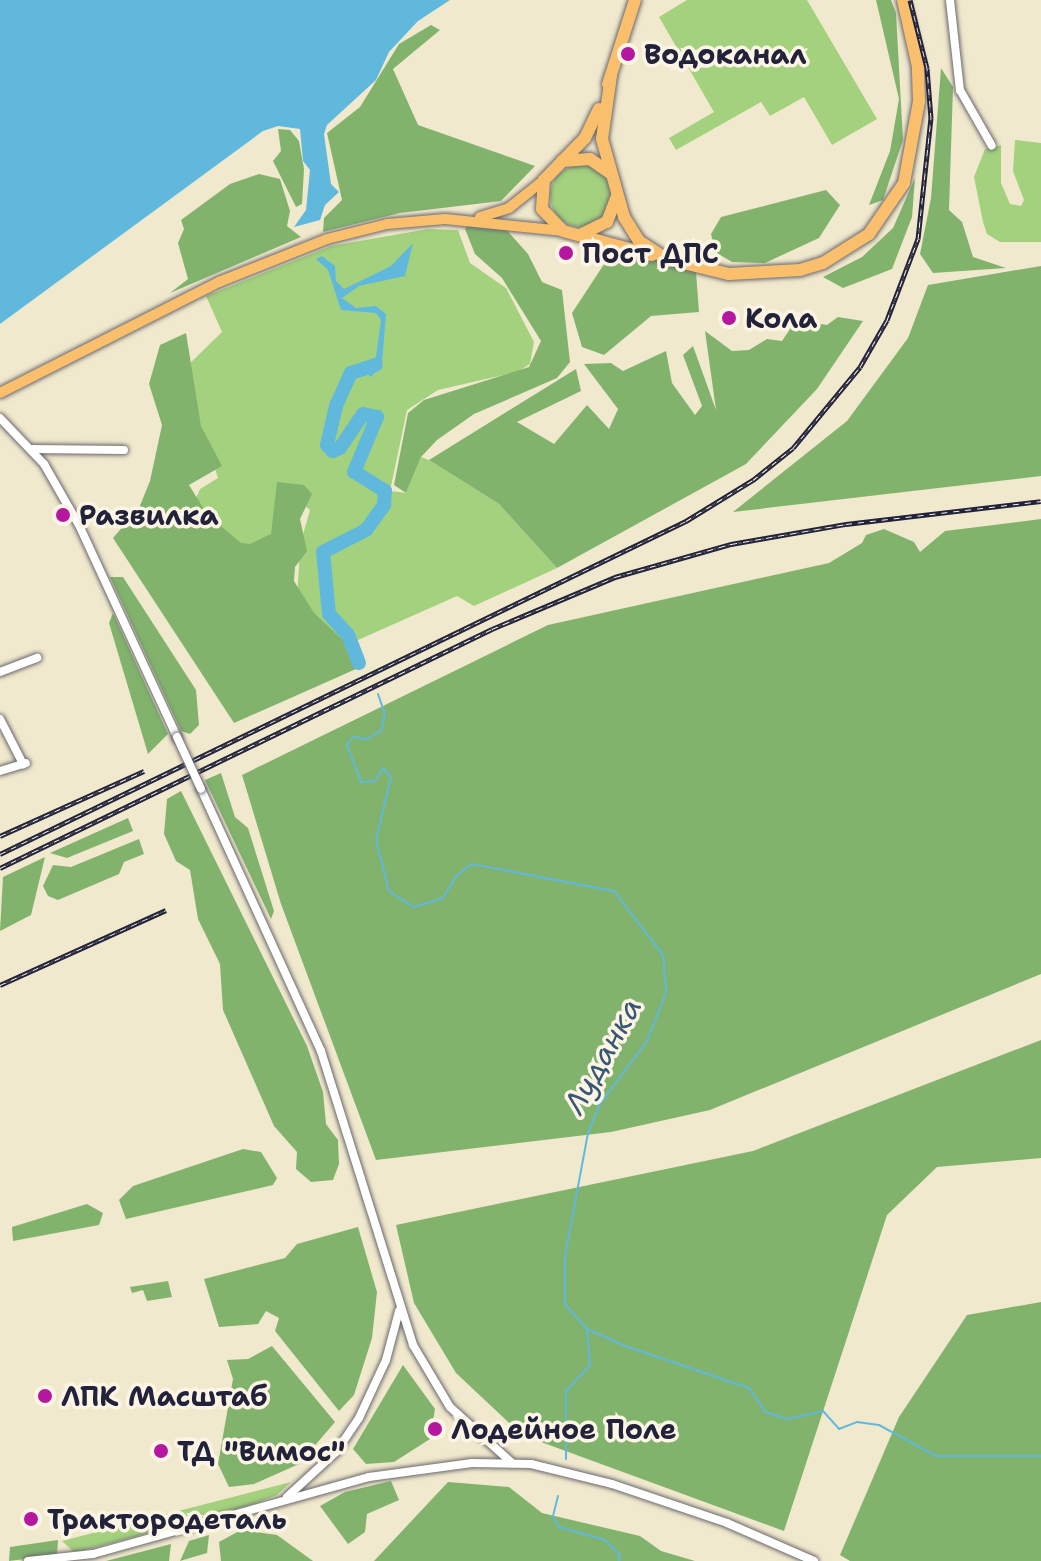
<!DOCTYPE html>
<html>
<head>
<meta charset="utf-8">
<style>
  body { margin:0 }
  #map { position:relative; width:1041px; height:1561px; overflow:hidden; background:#f1e9cd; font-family:"Shantell Sans",sans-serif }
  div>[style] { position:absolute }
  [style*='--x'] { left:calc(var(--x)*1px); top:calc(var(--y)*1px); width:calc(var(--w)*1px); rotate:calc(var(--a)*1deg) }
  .green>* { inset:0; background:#a3d17e }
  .round { border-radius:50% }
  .forest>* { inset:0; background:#82b36d }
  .water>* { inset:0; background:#60b9dd }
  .stream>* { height:2px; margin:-1px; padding:0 1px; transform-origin:1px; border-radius:1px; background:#60b9dd }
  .river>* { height:14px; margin:-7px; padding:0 7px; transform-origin:7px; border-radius:7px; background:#60b9dd }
  .roads { filter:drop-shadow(0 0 2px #6a686e) drop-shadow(0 0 2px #6a686e) }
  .minor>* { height:8px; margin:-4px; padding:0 4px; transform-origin:4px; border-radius:4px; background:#fff }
  .major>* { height:10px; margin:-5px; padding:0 5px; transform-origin:5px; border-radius:5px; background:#f9bf6d }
  .highway>* { height:12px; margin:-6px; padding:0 6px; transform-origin:6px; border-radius:6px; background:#f9bf6d }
  .rail>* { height:5px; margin-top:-2.5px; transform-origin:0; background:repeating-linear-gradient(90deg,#fcf5e5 0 6px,#22223b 0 12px); box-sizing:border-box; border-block:2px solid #22223b }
  .bridges { filter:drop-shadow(0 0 2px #6a686e) drop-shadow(0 0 2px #6a686e) }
  .minor-bridge>* { height:8px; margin:-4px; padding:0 4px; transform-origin:4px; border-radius:4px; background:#fff }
  .dots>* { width:22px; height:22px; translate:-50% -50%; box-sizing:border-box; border:4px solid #fcf5e5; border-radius:50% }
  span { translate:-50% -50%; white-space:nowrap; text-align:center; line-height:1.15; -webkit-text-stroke:7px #fcf5e5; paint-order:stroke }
  .poi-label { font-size:28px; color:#22223b; font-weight:700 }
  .left { translate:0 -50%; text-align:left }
  .water-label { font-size:30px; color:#385774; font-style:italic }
</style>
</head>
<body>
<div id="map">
  <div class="green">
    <i style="clip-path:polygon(687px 0,807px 0,877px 119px,832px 145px,804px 97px,770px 116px,761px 102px,676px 150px,669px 138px,714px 112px,659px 17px)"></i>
    <i style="clip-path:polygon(1015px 140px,1041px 143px,1041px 242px,1000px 242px,987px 234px,983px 222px,974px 177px,985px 149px,1001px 145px,1001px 183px,1010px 204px,1021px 206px,1024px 200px,1013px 171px)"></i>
    <i class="round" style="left:550px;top:165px;width:62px;height:62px"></i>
    <i style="clip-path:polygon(428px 229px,458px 230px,470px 263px,506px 288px,534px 342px,530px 364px,517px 372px,438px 390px,407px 410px,390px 491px,406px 493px,421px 457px,429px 460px,499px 504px,557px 568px,474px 606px,457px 596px,331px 652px,297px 602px,300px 545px,310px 510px,294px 497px,274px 546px,260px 562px,192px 507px,200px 489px,218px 478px,183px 370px,222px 332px,206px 296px,331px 246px)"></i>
    <i style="clip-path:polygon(291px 1482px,277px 1495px,251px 1505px,75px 1553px,62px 1541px)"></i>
  </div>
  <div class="forest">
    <i style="clip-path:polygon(876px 0,891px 0,896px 13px,903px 140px,883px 200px,869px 205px,890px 151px,899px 99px)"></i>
    <i style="clip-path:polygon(431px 25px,440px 30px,393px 69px,418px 125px,535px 166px,501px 201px,400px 213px,323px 232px,324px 218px,342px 200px,327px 133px,360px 107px,399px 44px)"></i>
    <i style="clip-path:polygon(941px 68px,953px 87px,949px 210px,962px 222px,973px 257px,1006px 268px,933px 273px,920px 254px,931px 198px)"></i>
    <i style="clip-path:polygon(278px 129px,290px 130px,299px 141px,304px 169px,302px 204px,296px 207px,273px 161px,281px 151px)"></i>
    <i style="clip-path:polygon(259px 174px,280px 179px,290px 211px,287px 226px,301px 237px,170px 293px,188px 279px,178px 243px,184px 229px,181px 220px,230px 184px)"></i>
    <i style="clip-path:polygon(915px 178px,912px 217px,892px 269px,843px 288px,823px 277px,862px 257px,893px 228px)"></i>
    <i style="clip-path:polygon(826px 190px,840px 205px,819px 238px,765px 263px,732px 262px,715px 252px,711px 234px,721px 217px)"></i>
    <i style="clip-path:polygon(468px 223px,503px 226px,528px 254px,542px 282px,562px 290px,570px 362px,557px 378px,474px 414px,437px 440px,421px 457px,406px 493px,394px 485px,408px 413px,424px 400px,529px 367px,541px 341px,502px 278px,475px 254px,465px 229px)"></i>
    <i style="clip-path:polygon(610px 255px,643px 256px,696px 272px,699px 312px,651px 316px,604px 355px,582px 347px,572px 313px)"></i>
    <i style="clip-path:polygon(1041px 266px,1041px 476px,733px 512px,847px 421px,908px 338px,928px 285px)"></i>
    <i style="clip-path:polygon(838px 317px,863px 321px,817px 389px,746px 464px,557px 568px,499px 504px,429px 460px,576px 369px,581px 391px,517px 422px,554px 444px,587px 405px,609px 429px,618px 409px,584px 364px,611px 363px,623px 371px,666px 351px,672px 383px,695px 415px,702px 406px,683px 355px,693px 346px,716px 410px,705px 331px,732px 351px,749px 350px,767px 339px,782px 341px,796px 320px,827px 325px)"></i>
    <i style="clip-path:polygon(186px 333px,201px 426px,222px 466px,189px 485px,207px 514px,241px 543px,250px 544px,271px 534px,277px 482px,304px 485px,312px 494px,300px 519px,307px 551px,295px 567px,294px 581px,314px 613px,343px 640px,356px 669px,234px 723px,113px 538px,139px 508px,150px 481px,162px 425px,149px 384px,160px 345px)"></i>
    <i style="clip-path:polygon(1041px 519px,1041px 974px,710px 1110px,611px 1132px,376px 1160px,281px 904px,242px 775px,548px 625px,829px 563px,862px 543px,866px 535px,884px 529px,914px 542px,920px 552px,945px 531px)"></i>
    <i style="clip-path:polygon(110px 577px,123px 577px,196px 690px,199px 725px,190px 734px,181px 731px)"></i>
    <i style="clip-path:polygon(113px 613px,168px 734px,148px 754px,109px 623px)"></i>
    <i style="clip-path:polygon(221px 773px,235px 817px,248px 828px,274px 911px,271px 919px,205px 780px)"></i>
    <i style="clip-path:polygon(181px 791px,307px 1046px,323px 1092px,326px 1124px,338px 1140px,339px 1164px,333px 1180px,311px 1182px,296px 1169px,297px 1152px,274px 1126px,223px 1010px,220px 964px,198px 919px,190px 870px,176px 861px,164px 834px,167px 799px)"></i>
    <i style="clip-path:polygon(128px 818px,133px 831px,67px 858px,50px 853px)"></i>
    <i style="clip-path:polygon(139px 839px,144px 854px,124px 862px,119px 874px,58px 900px,48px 896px,43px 886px,53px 865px,71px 867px)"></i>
    <i style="clip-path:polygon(45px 857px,31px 915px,0 931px,3px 877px)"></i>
    <i style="clip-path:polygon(1041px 1040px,1041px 1158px,937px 1167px,887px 1215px,784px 1531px,522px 1435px,456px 1373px,414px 1303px,396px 1225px,753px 1151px)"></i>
    <i style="clip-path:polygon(243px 1149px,261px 1152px,277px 1178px,273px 1185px,126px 1219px,119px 1200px,133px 1186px)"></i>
    <i style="clip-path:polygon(87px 1204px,103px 1213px,99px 1225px,13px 1241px,12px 1227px)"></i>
    <i style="clip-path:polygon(358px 1227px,377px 1292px,372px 1338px,354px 1395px,339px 1411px,275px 1331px,279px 1318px,266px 1311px,258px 1324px,219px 1327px,204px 1279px,285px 1258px,297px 1244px)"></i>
    <i style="clip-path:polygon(168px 1281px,172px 1297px,147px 1301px,143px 1290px,132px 1293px,130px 1287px)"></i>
    <i style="clip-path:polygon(1041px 1302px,1041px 1561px,850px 1561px,840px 1555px,899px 1417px,967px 1315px)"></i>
    <i style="clip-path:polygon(272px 1346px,335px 1422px,299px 1464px,254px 1484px,229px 1487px,218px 1464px,233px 1379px,227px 1360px,248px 1359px)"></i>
    <i style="clip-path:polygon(403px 1365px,435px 1409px,430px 1439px,394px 1462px,366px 1464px,353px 1449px)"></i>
    <i style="clip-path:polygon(391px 1481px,399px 1500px,367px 1514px,365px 1532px,348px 1544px,320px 1506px,345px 1492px)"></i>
    <i style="clip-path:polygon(448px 1482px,509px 1487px,542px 1513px,640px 1536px,661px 1551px,695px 1561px,374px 1561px)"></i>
    <i style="clip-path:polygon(241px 1530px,277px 1535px,313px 1561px,221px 1561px,219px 1542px)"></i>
    <i style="clip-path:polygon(209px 1535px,207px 1553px,180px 1561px,189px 1541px)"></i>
    <i style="clip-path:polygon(58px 1540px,57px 1555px,9px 1561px,10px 1547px)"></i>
    <i style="clip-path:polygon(171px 1544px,169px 1561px,106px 1561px)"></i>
  </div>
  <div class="water">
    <i style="clip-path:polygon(0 0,450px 0,418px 21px,389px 52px,376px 80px,327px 125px,324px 134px,331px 184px,339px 192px,325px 205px,320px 220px,294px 227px,306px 210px,310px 170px,303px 161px,300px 129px,278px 126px,263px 131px,0 324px)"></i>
    <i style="clip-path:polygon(413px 243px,405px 276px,359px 286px,342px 298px,356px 308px,376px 306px,386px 314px,382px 364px,371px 377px,365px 372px,370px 368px,361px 366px,376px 357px,381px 320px,376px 313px,341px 310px,328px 270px,316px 259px,322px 256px,335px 266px,336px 281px,344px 289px,391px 266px)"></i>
  </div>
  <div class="stream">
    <i style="--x:378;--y:694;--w:21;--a:71"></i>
    <i style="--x:385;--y:714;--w:17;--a:103"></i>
    <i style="--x:381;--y:731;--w:16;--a:150"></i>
    <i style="--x:367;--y:739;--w:14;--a:-172"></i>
    <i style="--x:353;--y:737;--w:10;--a:127"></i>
    <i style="--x:347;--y:745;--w:40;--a:69"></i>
    <i style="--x:361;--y:782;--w:14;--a:-4"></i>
    <i style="--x:375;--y:781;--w:15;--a:-58"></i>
    <i style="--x:383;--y:768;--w:12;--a:48"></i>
    <i style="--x:391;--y:777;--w:65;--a:103.4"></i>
    <i style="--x:376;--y:840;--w:53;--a:75.7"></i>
    <i style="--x:389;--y:891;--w:30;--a:33"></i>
    <i style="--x:414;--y:907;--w:30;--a:-17"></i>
    <i style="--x:443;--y:898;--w:26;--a:-59"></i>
    <i style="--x:456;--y:876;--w:20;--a:-37"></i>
    <i style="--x:472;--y:864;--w:145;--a:10.8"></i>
    <i style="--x:614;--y:891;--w:81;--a:52.6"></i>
    <i style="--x:663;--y:955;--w:38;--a:85"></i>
    <i style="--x:666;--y:993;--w:52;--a:111.6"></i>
    <i style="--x:647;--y:1041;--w:79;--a:126.7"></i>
    <i style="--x:600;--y:1104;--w:31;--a:112"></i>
    <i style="--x:588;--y:1133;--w:125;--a:100.6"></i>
    <i style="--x:565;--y:1256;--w:48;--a:90"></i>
    <i style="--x:565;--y:1304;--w:33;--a:49"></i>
    <i style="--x:587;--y:1329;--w:42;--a:24.1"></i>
    <i style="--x:625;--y:1346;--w:131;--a:18.7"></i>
    <i style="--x:749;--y:1388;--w:29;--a:56"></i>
    <i style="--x:765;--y:1412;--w:24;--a:17"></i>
    <i style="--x:788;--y:1419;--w:36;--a:-13"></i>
    <i style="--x:823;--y:1411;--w:24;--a:48"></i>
    <i style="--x:839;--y:1429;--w:19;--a:-21"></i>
    <i style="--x:857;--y:1422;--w:22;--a:8"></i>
    <i style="--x:879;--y:1425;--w:65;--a:28.5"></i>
    <i style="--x:936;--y:1456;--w:105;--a:0"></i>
    <i style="--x:566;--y:1459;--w:68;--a:-90"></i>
    <i style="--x:566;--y:1391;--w:35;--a:-47"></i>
    <i style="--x:590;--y:1365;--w:36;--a:-95"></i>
    <i style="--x:558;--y:1496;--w:21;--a:104"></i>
    <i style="--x:553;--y:1516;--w:13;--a:61"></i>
    <i style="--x:559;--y:1527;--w:48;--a:15.8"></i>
    <i style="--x:605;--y:1540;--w:21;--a:45"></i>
    <i style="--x:620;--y:1555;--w:6;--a:99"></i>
  </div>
  <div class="river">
    <i style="--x:359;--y:663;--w:30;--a:-111"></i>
    <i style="--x:348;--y:635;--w:28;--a:-132"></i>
    <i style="--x:329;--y:614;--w:62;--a:-95.5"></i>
    <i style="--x:323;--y:552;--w:48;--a:-27.1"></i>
    <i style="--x:366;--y:530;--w:31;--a:-54"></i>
    <i style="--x:384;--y:505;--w:14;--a:-86"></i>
    <i style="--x:385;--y:491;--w:36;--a:-148"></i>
    <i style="--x:354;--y:472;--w:60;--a:-67.3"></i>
    <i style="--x:377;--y:417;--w:14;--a:-168"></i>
    <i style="--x:363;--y:414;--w:41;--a:124.1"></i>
    <i style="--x:340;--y:448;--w:8;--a:157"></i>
    <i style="--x:333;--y:451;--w:8;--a:-135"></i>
    <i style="--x:327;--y:445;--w:40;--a:-77"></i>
    <i style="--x:336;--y:406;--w:36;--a:-66"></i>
    <i style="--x:351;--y:373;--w:26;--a:-18"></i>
  </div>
  <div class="roads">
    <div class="minor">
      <i style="--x:950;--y:0;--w:91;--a:83.7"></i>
      <i style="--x:960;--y:90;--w:64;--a:60.3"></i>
      <i style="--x:0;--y:418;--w:64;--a:46.3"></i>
      <i style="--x:44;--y:464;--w:70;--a:60.2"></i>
      <i style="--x:79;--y:525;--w:234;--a:65.2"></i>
      <i style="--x:32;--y:449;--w:92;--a:0.6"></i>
      <i style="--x:0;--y:672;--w:40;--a:-21"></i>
      <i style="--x:0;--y:719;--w:51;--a:62.9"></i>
      <i style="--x:0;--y:771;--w:27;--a:-17"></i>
      <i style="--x:201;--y:789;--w:288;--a:65.4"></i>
      <i style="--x:321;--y:1051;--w:308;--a:72.6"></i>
      <i style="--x:413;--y:1345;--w:72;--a:59.2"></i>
      <i style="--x:450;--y:1407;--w:84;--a:42.1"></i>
      <i style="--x:287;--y:1497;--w:67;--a:-42.6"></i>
      <i style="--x:336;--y:1452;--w:41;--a:-55.9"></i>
      <i style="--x:359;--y:1418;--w:64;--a:-65"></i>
      <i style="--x:386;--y:1360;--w:51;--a:-75.1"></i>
      <i style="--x:28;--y:1561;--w:65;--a:-6.1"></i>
      <i style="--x:93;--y:1554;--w:287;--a:-15.6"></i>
      <i style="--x:369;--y:1477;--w:104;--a:-7.7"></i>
      <i style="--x:472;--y:1463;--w:59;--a:1"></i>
      <i style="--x:531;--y:1464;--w:83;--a:13.9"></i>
      <i style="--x:612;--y:1484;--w:121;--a:18.7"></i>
      <i style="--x:727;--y:1523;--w:95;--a:23.6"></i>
    </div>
    <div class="major">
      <i style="--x:480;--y:217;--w:30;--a:-17"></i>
      <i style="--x:509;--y:208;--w:45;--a:-38.7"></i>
      <i style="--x:0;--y:393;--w:246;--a:-26.9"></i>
      <i style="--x:219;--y:282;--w:116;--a:-21.7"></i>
      <i style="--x:327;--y:239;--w:62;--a:-14"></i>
      <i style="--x:387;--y:224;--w:58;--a:-4.9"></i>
      <i style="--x:445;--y:219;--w:119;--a:5.8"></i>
    </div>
    <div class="highway">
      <i style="--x:611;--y:76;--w:64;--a:98.1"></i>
      <i style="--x:602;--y:139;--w:81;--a:74.2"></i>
      <i style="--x:624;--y:217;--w:28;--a:58"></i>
      <i style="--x:639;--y:241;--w:33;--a:33"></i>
      <i style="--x:667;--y:259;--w:64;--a:13.6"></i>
      <i style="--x:729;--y:274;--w:71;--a:-3.2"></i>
      <i style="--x:800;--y:270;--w:24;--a:-17"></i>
      <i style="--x:823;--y:263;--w:54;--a:-32.2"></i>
      <i style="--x:869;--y:234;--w:62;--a:-55.5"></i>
      <i style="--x:904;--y:183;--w:83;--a:-79.6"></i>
      <i style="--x:919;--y:101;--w:34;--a:-92"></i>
      <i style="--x:918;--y:67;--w:69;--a:-102.6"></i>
      <i style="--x:608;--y:84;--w:88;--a:-72.2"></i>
      <i style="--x:599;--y:109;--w:32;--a:116"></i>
      <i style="--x:585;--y:138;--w:59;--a:134.3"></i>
      <i style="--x:544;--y:180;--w:29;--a:94"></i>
      <i style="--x:542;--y:209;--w:30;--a:46"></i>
      <i style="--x:563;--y:231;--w:92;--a:15.1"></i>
      <i style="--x:562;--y:161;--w:28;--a:-4"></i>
      <i style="--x:590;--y:159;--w:24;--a:35"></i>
      <i style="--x:582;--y:234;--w:28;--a:-26"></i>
      <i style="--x:607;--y:222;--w:28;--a:-69"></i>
    </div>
  </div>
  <div class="rail">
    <i style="--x:0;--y:836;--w:158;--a:-24.3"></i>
    <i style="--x:0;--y:854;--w:763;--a:-25.89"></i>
    <i style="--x:686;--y:521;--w:79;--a:-31.5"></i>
    <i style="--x:753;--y:480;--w:51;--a:-38.7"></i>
    <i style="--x:793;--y:448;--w:105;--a:-50.4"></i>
    <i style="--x:860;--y:367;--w:54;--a:-60.1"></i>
    <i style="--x:887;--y:320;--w:87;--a:-69.1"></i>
    <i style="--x:918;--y:239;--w:122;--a:-83.9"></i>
    <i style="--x:931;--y:118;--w:50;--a:-94.6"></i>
    <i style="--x:927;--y:68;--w:70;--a:-104"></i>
    <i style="--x:0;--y:868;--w:547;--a:-25.91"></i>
    <i style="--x:492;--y:629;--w:134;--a:-22.9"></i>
    <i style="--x:615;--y:577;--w:121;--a:-15.9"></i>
    <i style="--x:731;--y:544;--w:117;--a:-9.9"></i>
    <i style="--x:846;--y:524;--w:196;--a:-6.7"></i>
    <i style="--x:0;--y:985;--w:182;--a:-24.3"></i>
  </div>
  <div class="bridges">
    <div class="minor-bridge">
      <i style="--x:177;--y:737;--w:57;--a:65.2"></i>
    </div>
  </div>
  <div class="dots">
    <i style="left:628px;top:54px;background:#b5179e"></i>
    <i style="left:566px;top:253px;background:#b5179e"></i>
    <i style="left:729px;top:318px;background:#b5179e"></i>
    <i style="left:63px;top:515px;background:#b5179e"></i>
    <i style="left:45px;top:1396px;background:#b5179e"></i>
    <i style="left:435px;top:1429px;background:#b5179e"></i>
    <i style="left:161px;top:1451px;background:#b5179e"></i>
    <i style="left:31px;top:1519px;background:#b5179e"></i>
  </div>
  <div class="poi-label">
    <span class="left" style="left:644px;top:54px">Водоканал</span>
    <span class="left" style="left:582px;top:253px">Пост ДПС</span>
    <span class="left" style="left:745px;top:318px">Кола</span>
    <span class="left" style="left:79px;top:515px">Развилка</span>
    <span class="left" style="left:61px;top:1396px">ЛПК Масштаб</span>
    <span class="left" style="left:451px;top:1429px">Лодейное Поле</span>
    <span class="left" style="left:177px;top:1451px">ТД "Вимос"</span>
    <span class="left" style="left:47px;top:1519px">Трактородеталь</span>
  </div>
  <div class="water-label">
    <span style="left:603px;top:1056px;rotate:-61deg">Луданка</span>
  </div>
</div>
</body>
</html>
